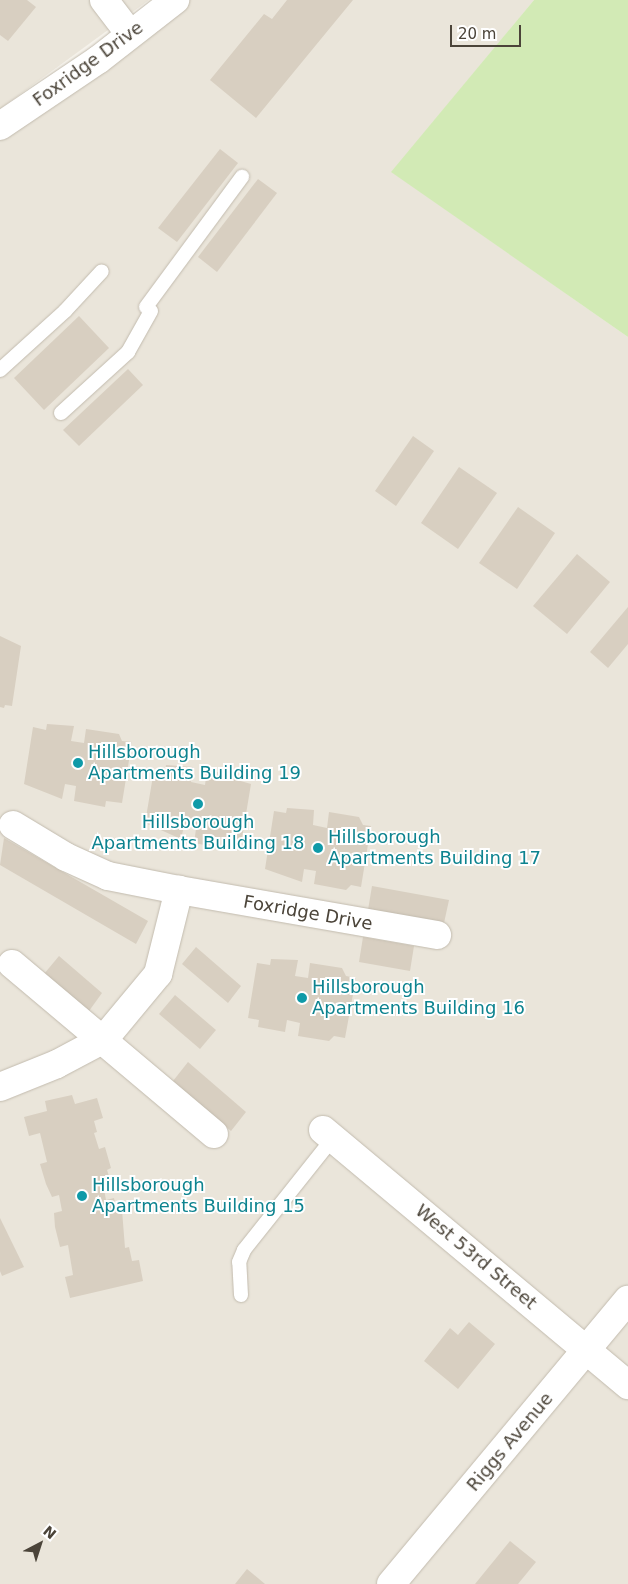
<!DOCTYPE html>
<html>
<head>
<meta charset="utf-8">
<style>
  body { margin:0 }
  #map { position:relative; width:628px; height:1584px; overflow:hidden; background:#f6f3ec; font-family:"DejaVu Sans",sans-serif }
  div>[style] { position:absolute }
  [style*='--x'] { left:calc(var(--x)*1px); top:calc(var(--y)*1px); width:calc(var(--w)*1px); rotate:calc(var(--a)*1deg) }
  .residential>* { inset:0; background:#eae5da }
  .green>* { inset:0; background:#d2eab5 }
  .building>* { inset:0; background:#d8cfc1 }
  .roads { filter:drop-shadow(0 0 1px #c2bbae) drop-shadow(0 0 1px #c2bbae) }
  .lane>* { height:14px; margin:-7px; padding:0 7px; transform-origin:7px; border-radius:7px; background:#fff }
  .street>* { height:28px; margin:-14px; padding:0 14px; transform-origin:14px; border-radius:14px; background:#fff }
  .dots>* { width:14px; height:14px; translate:-50% -50%; box-sizing:border-box; border:2px solid #fff; border-radius:50% }
  span { translate:-50% -50%; white-space:nowrap; text-align:center; line-height:1.15; -webkit-text-stroke:4px #fff; paint-order:stroke }
  .street-label { font-size:18px; color:#4b4439 }
  .culture-label { font-size:18px; color:#0d838f }
  .left { translate:0 -50%; text-align:left }
  .north { position:absolute; left:15px; top:1519px; width:50px; height:50px; -webkit-text-stroke:4px #fff; paint-order:stroke; rotate:40deg; font-size:14px; font-weight:700; line-height:20px; text-align:center; color:#4b4439 }
  .north::after { content:''; display:block; margin:auto; width:18px; height:22px; background:#4b4439; clip-path:polygon(50% 0,100% 100%,50% 72%,0 100%) }
  .scale { position:absolute; left:450px; top:25px; width:71px; height:22px; box-sizing:border-box; border:2px solid #4b4439; border-top:0; padding-left:6px; font-size:15px; line-height:18px; white-space:nowrap; color:#4b4439; -webkit-text-stroke:4px #fff; paint-order:stroke }
</style>
</head>
<body>
<div id="map">
  <div class="residential">
    <i style="clip-path:polygon(0 0,149px 0,0 109px)"></i>
    <i style="clip-path:polygon(184px 0,534px 0,392px 172px,628px 337px,628px 1584px,0 1584px,0 136px)"></i>
  </div>
  <div class="green">
    <i style="clip-path:polygon(534px 0,628px 0,628px 337px,391px 172px)"></i>
  </div>
  <div class="building">
    <i style="clip-path:polygon(0 0,27px 0,36px 7px,8px 41px,0 35px)"></i>
    <i style="clip-path:polygon(287px 0,353px 0,256px 118px,210px 80px,264px 14px,272px 19px)"></i>
    <i style="clip-path:polygon(220px 149px,238px 163px,177px 242px,158px 228px)"></i>
    <i style="clip-path:polygon(258px 179px,277px 193px,217px 272px,198px 257px)"></i>
    <i style="clip-path:polygon(79px 316px,109px 348px,44px 410px,14px 378px)"></i>
    <i style="clip-path:polygon(128px 369px,143px 385px,79px 446px,63px 430px)"></i>
    <i style="clip-path:polygon(413px 436px,434px 451px,396px 506px,375px 491px)"></i>
    <i style="clip-path:polygon(459px 467px,497px 493px,458px 549px,421px 523px)"></i>
    <i style="clip-path:polygon(518px 507px,555px 533px,517px 589px,479px 563px)"></i>
    <i style="clip-path:polygon(577px 554px,610px 582px,567px 634px,533px 606px)"></i>
    <i style="clip-path:polygon(628px 607px,628px 644px,608px 668px,590px 652px)"></i>
    <i style="clip-path:polygon(0 636px,21px 646px,12px 706px,5px 705px,4px 708px,0 707px)"></i>
    <i style="clip-path:polygon(47px 724px,74px 726px,71px 741px,84px 743px,86px 729px,119px 734px,122px 741px,132px 742px,122px 803px,106px 801px,105px 807px,74px 801px,76px 786px,65px 784px,62px 799px,24px 784px,33px 727px,46px 730px)"></i>
    <i style="clip-path:polygon(166px 765px,193px 767px,191px 782px,205px 785px,207px 770px,238px 776px,237px 780px,251px 784px,241px 844px,227px 843px,226px 849px,194px 843px,196px 829px,184px 826px,181px 839px,145px 823px,154px 770px,165px 772px)"></i>
    <i style="clip-path:polygon(287px 808px,314px 810px,313px 825px,327px 828px,329px 812px,359px 817px,363px 825px,371px 826px,361px 887px,351px 885px,346px 890px,314px 884px,316px 871px,304px 869px,302px 882px,265px 869px,274px 811px,286px 813px)"></i>
    <i style="clip-path:polygon(4px 838px,148px 921px,136px 944px,0 865px)"></i>
    <i style="clip-path:polygon(372px 886px,449px 900px,444px 923px,368px 910px)"></i>
    <i style="clip-path:polygon(363px 937px,414px 946px,410px 971px,359px 962px)"></i>
    <i style="clip-path:polygon(196px 947px,241px 986px,228px 1003px,182px 964px)"></i>
    <i style="clip-path:polygon(59px 956px,102px 993px,89px 1011px,44px 974px)"></i>
    <i style="clip-path:polygon(271px 959px,298px 960px,295px 976px,308px 978px,310px 963px,342px 968px,346px 976px,356px 978px,345px 1038px,334px 1036px,329px 1041px,298px 1036px,300px 1023px,287px 1020px,285px 1032px,258px 1027px,259px 1020px,248px 1018px,257px 963px,270px 965px)"></i>
    <i style="clip-path:polygon(175px 995px,216px 1030px,200px 1049px,159px 1014px)"></i>
    <i style="clip-path:polygon(188px 1062px,246px 1112px,231px 1131px,173px 1081px)"></i>
    <i style="clip-path:polygon(72px 1095px,75px 1104px,97px 1098px,103px 1118px,94px 1121px,97px 1132px,94px 1133px,99px 1149px,105px 1147px,111px 1168px,107px 1170px,111px 1182px,103px 1184px,106px 1200px,114px 1198px,117px 1211px,122px 1210px,125px 1248px,129px 1247px,132px 1261px,139px 1260px,143px 1281px,70px 1298px,65px 1277px,73px 1275px,68px 1245px,60px 1247px,55px 1227px,54px 1213px,62px 1211px,59px 1195px,52px 1197px,46px 1184px,40px 1164px,47px 1162px,40px 1133px,29px 1136px,24px 1117px,47px 1111px,45px 1101px)"></i>
    <i style="clip-path:polygon(0 1218px,24px 1267px,2px 1276px,0 1271px)"></i>
    <i style="clip-path:polygon(469px 1322px,495px 1344px,458px 1389px,424px 1361px,450px 1328px,458px 1335px)"></i>
    <i style="clip-path:polygon(510px 1541px,536px 1562px,518px 1584px,475px 1584px)"></i>
    <i style="clip-path:polygon(247px 1569px,265px 1584px,235px 1584px)"></i>
  </div>
  <div class="roads">
    <div class="lane">
      <i style="--x:146;--y:307;--w:162;--a:-53.6"></i>
      <i style="--x:0;--y:370;--w:88;--a:-42.2"></i>
      <i style="--x:65;--y:311;--w:54;--a:-47.2"></i>
      <i style="--x:61;--y:413;--w:91;--a:-42.3"></i>
      <i style="--x:128;--y:352;--w:47;--a:-60.7"></i>
      <i style="--x:241;--y:1295;--w:33;--a:-93"></i>
      <i style="--x:239;--y:1262;--w:13;--a:-67"></i>
      <i style="--x:244;--y:1250;--w:143;--a:-51.5"></i>
    </div>
    <div class="street">
      <i style="--x:104;--y:0;--w:43;--a:52.6"></i>
      <i style="--x:0;--y:126;--w:118;--a:-34"></i>
      <i style="--x:98;--y:60;--w:98;--a:-37.9"></i>
      <i style="--x:13;--y:825;--w:62;--a:31.1"></i>
      <i style="--x:66;--y:857;--w:46;--a:24.3"></i>
      <i style="--x:108;--y:876;--w:72;--a:11.2"></i>
      <i style="--x:12;--y:964;--w:264;--a:40.1"></i>
      <i style="--x:0;--y:1087;--w:61;--a:-22"></i>
      <i style="--x:57;--y:1064;--w:53;--a:-28"></i>
      <i style="--x:104;--y:1039;--w:85;--a:-50.3"></i>
      <i style="--x:158;--y:974;--w:87;--a:-76"></i>
      <i style="--x:179;--y:890;--w:262;--a:9.9"></i>
      <i style="--x:323;--y:1130;--w:398;--a:39.9"></i>
      <i style="--x:391;--y:1584;--w:370;--a:-50.2"></i>
    </div>
  </div>
  <div class="dots">
    <i style="left:78px;top:763px;background:#0f9aa8"></i>
    <i style="left:198px;top:804px;background:#0f9aa8"></i>
    <i style="left:318px;top:848px;background:#0f9aa8"></i>
    <i style="left:302px;top:998px;background:#0f9aa8"></i>
    <i style="left:82px;top:1196px;background:#0f9aa8"></i>
  </div>
  <div class="street-label">
    <span style="left:88px;top:64px;rotate:-36deg">Foxridge Drive</span>
    <span style="left:308px;top:913px;rotate:10deg">Foxridge Drive</span>
    <span style="left:476px;top:1257px;rotate:40deg">West 53rd Street</span>
    <span style="left:510px;top:1442px;rotate:-50deg">Riggs Avenue</span>
  </div>
  <div class="culture-label">
    <span class="left" style="left:88px;top:763px">Hillsborough<br>Apartments Building 19</span>
    <span style="left:198px;top:833px">Hillsborough<br>Apartments Building 18</span>
    <span class="left" style="left:328px;top:848px">Hillsborough<br>Apartments Building 17</span>
    <span class="left" style="left:312px;top:998px">Hillsborough<br>Apartments Building 16</span>
    <span class="left" style="left:92px;top:1196px">Hillsborough<br>Apartments Building 15</span>
  </div>
  <div class="north">N</div>
  <div class="scale">20 m</div>
</div>
</body>
</html>
